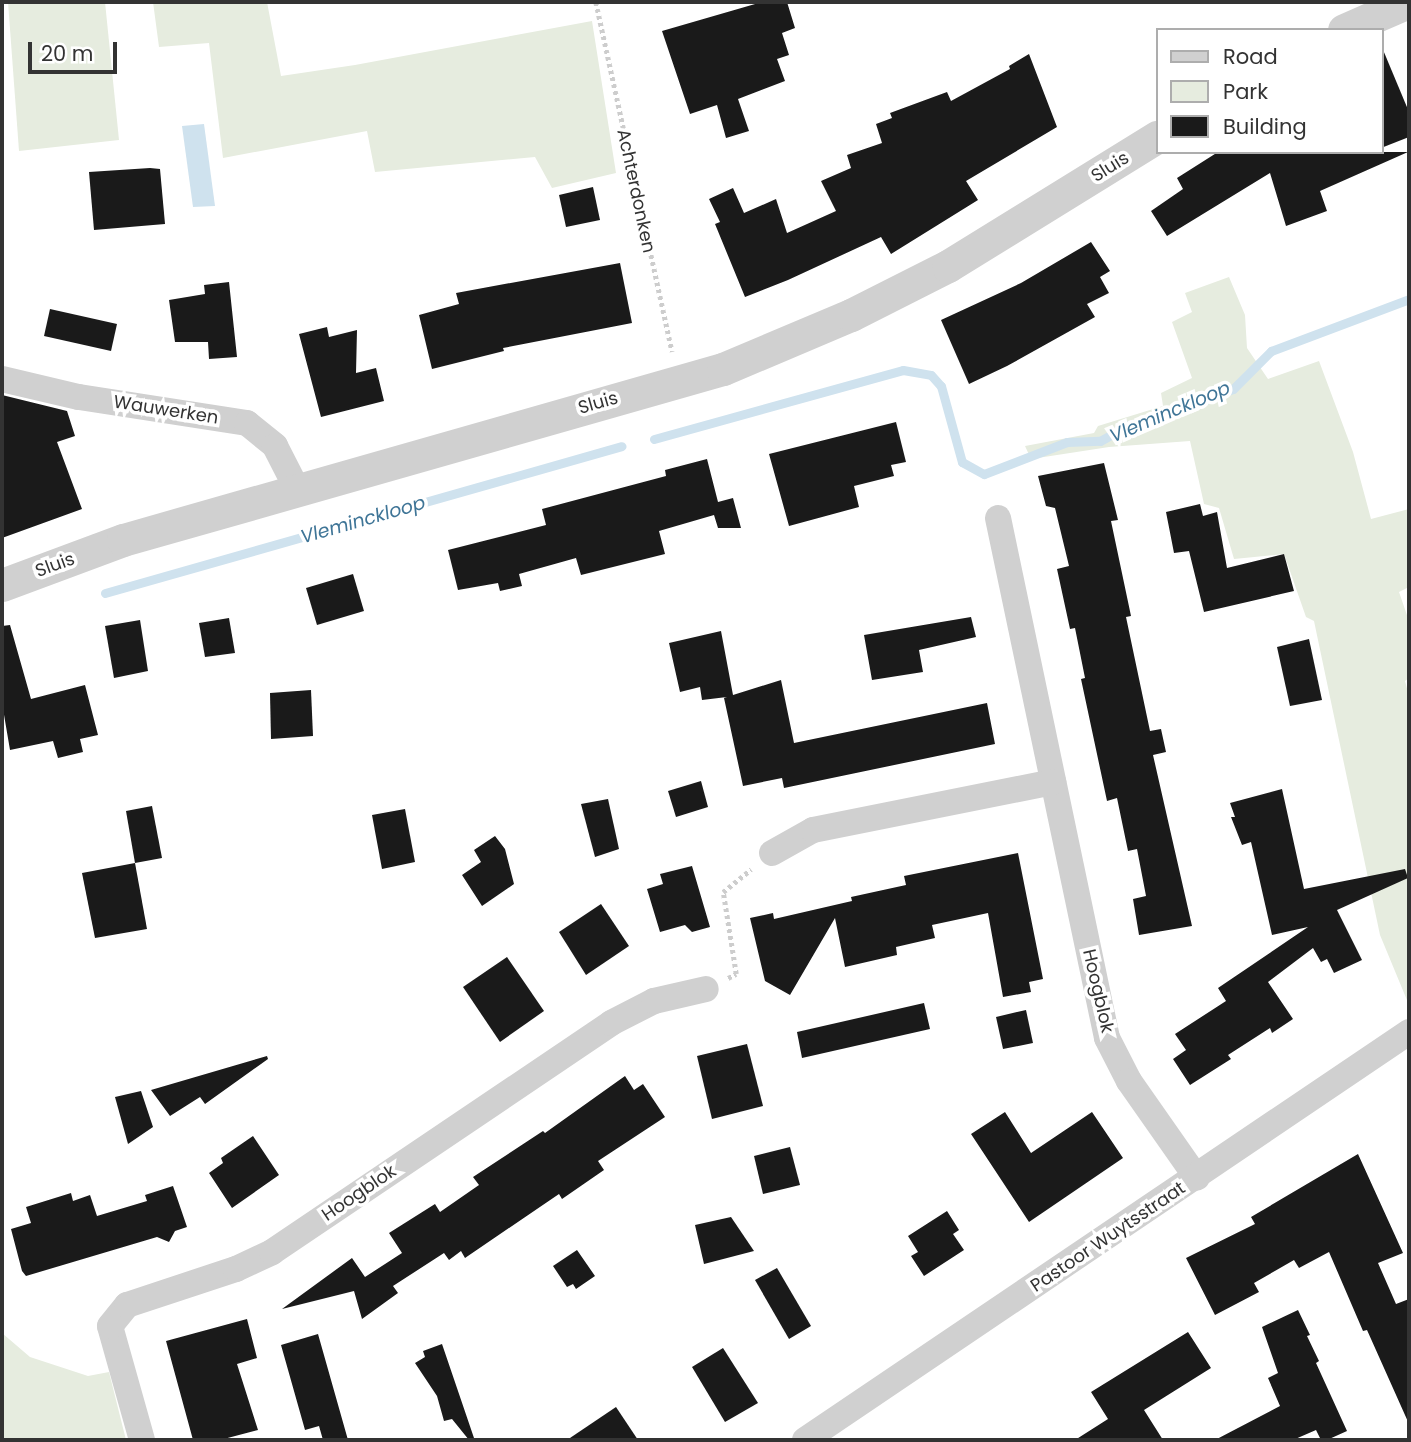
<!DOCTYPE html>
<html>
<head>
<meta charset="utf-8">
<style>
  body { margin:0 }
  #map { position:relative; width:1411px; height:1442px; overflow:hidden; background:#fff; font-family:Poppins,sans-serif }
  div>[style] { position:absolute }
  [style*='--x'] { left:calc(var(--x)*1px); top:calc(var(--y)*1px); width:calc(var(--w)*1px); rotate:calc(var(--a)*1deg) }
  .green>* { inset:0; background:#e6ecdf }
  .water>* { inset:0; background:#cfe2ee }
  .stream>* { height:9px; margin:-4.5px; padding:0 4.5px; transform-origin:4.5px; border-radius:4.5px; background:#cfe2ee }
  .building>* { inset:0; background:#1a1a1a }
  .path>* { height:4.5px; margin-top:-2.25px; transform-origin:0; background:repeating-linear-gradient(90deg,#cdcdcd 0 3.5px,transparent 0 7px) }
  .minor>* { height:26px; margin:-13px; padding:0 13px; transform-origin:13px; border-radius:13px; background:#d0d0d0 }
  .tertiary>* { height:33px; margin:-16.5px; padding:0 16.5px; transform-origin:16.5px; border-radius:16.5px; background:#d0d0d0 }
  span { translate:-50% -50%; white-space:nowrap; text-align:center; line-height:1.15; -webkit-text-stroke:7px #fff; paint-order:stroke }
  .street-label { font-size:18px; color:#333 }
  .water-label { font-size:19px; color:#3f7597; font-style:italic }
  .frame { position:absolute; inset:0; border:4px solid #333; pointer-events:none }
  .legend { position:absolute; left:1156px; top:28px; width:228px; height:126px; box-sizing:border-box; background:#fff; border:2px solid #adadad; margin:0; padding:9px 12px; list-style:none; font-size:21px; color:#333 }
  .legend li { display:flex; align-items:center; gap:14px; height:35px }
  .legend b { width:35px; border:2px solid #adadad }
  .scale { position:absolute; left:28px; top:42px; width:89px; height:32px; box-sizing:border-box; border:4px solid #333; border-top:0; padding-left:9px; font-size:21px; line-height:24px; white-space:nowrap; color:#333; -webkit-text-stroke:5px #fff; paint-order:stroke }
</style>
</head>
<body>
<div id="map">
  <div class="green">
    <i style="clip-path:polygon(8px 2px,105px 2px,119px 140px,19px 151px)"></i>
    <i style="clip-path:polygon(153px 2px,267px 2px,281px 76px,355px 65px,592px 21px,616px 173px,552px 188px,535px 157px,375px 172px,367px 131px,223px 158px,209px 43px,159px 47px)"></i>
    <i style="clip-path:polygon(1229px 277px,1245px 315px,1247px 348px,1268px 379px,1319px 361px,1353px 452px,1371px 519px,1409px 509px,1409px 587px,1399px 592px,1409px 621px,1409px 678px,1405px 681px,1409px 696px,1409px 1005px,1380px 935px,1314px 621px,1306px 617px,1284px 554px,1234px 559px,1219px 508px,1204px 504px,1190px 441px,1109px 447px,1031px 459px,1025px 446px,1094px 433px,1098px 426px,1163px 406px,1161px 393px,1192px 378px,1172px 322px,1192px 312px,1185px 293px)"></i>
    <i style="clip-path:polygon(2px 1333px,30px 1357px,88px 1376px,109px 1372px,126px 1440px,2px 1440px)"></i>
  </div>
  <div class="water">
    <i style="clip-path:polygon(204px 124px,215px 206px,193px 207px,182px 126px)"></i>
  </div>
  <div class="stream">
    <i style="--x:654;--y:439;--w:258;--a:-15.5"></i>
    <i style="--x:903;--y:370;--w:28;--a:10"></i>
    <i style="--x:931;--y:375;--w:15;--a:48"></i>
    <i style="--x:941;--y:386;--w:79;--a:74.6"></i>
    <i style="--x:962;--y:462;--w:25;--a:29"></i>
    <i style="--x:984;--y:474;--w:89;--a:-21.1"></i>
    <i style="--x:1067;--y:442;--w:33;--a:-2"></i>
    <i style="--x:1100;--y:441;--w:33;--a:-29"></i>
    <i style="--x:1129;--y:425;--w:49;--a:-15.5"></i>
    <i style="--x:1176;--y:412;--w:61;--a:-22"></i>
    <i style="--x:1233;--y:389;--w:54;--a:-45"></i>
    <i style="--x:1271;--y:351;--w:147;--a:-20.6"></i>
    <i style="--x:105;--y:593;--w:537;--a:-15.87"></i>
  </div>
  <div class="building">
    <i style="clip-path:polygon(762px 2px,787px 2px,795px 28px,782px 33px,789px 55px,777px 59px,785px 81px,738px 99px,749px 131px,726px 138px,717px 105px,690px 114px,662px 31px)"></i>
    <i style="clip-path:polygon(1381px 45px,1409px 112px,1409px 137px,1381px 148px)"></i>
    <i style="clip-path:polygon(1029px 54px,1057px 127px,966px 181px,978px 200px,891px 254px,881px 237px,788px 280px,745px 297px,715px 224px,720px 222px,709px 199px,733px 188px,744px 213px,776px 199px,787px 233px,836px 211px,821px 181px,851px 168px,847px 155px,882px 143px,876px 124px,892px 118px,890px 113px,947px 92px,951px 101px,1010px 69px,1009px 66px)"></i>
    <i style="clip-path:polygon(1218px 152px,1408px 152px,1320px 191px,1327px 211px,1286px 226px,1270px 173px,1167px 236px,1151px 211px,1183px 189px,1177px 178px)"></i>
    <i style="clip-path:polygon(150px 168px,160px 169px,165px 224px,94px 230px,89px 172px)"></i>
    <i style="clip-path:polygon(593px 187px,600px 220px,566px 227px,559px 195px)"></i>
    <i style="clip-path:polygon(1091px 242px,1110px 271px,1100px 277px,1109px 293px,1087px 304px,1095px 317px,1007px 366px,969px 384px,941px 320px,1021px 283px)"></i>
    <i style="clip-path:polygon(620px 263px,632px 323px,503px 348px,504px 351px,432px 369px,419px 315px,459px 304px,456px 293px)"></i>
    <i style="clip-path:polygon(229px 282px,237px 357px,209px 359px,208px 342px,175px 342px,169px 300px,205px 294px,204px 285px)"></i>
    <i style="clip-path:polygon(50px 309px,117px 324px,111px 351px,44px 336px)"></i>
    <i style="clip-path:polygon(327px 327px,329px 337px,357px 330px,356px 373px,376px 368px,384px 401px,321px 417px,299px 334px)"></i>
    <i style="clip-path:polygon(2px 395px,67px 411px,75px 436px,57px 442px,82px 509px,2px 538px)"></i>
    <i style="clip-path:polygon(896px 422px,906px 462px,891px 465px,894px 476px,854px 486px,859px 507px,789px 526px,769px 454px)"></i>
    <i style="clip-path:polygon(707px 459px,718px 502px,733px 498px,741px 528px,718px 528px,714px 515px,659px 531px,665px 554px,581px 575px,576px 558px,519px 574px,522px 586px,500px 591px,498px 583px,458px 590px,448px 550px,546px 525px,542px 509px,666px 476px,665px 470px)"></i>
    <i style="clip-path:polygon(1104px 463px,1118px 520px,1111px 521px,1131px 616px,1126px 617px,1150px 731px,1161px 729px,1166px 752px,1153px 755px,1192px 926px,1139px 935px,1133px 899px,1146px 896px,1137px 849px,1128px 851px,1117px 798px,1107px 801px,1081px 679px,1085px 678px,1075px 628px,1070px 629px,1057px 569px,1069px 566px,1055px 508px,1046px 506px,1038px 476px)"></i>
    <i style="clip-path:polygon(1200px 504px,1203px 516px,1217px 512px,1227px 568px,1284px 554px,1294px 591px,1204px 612px,1189px 551px,1174px 553px,1166px 512px)"></i>
    <i style="clip-path:polygon(353px 574px,364px 611px,317px 625px,306px 588px)"></i>
    <i style="clip-path:polygon(971px 617px,976px 637px,919px 650px,923px 672px,872px 680px,864px 635px)"></i>
    <i style="clip-path:polygon(229px 618px,235px 653px,205px 657px,199px 623px)"></i>
    <i style="clip-path:polygon(140px 620px,148px 671px,114px 678px,105px 626px)"></i>
    <i style="clip-path:polygon(10px 625px,31px 699px,85px 685px,98px 735px,80px 739px,83px 752px,58px 758px,53px 741px,10px 750px,2px 703px,2px 626px)"></i>
    <i style="clip-path:polygon(721px 631px,733px 695px,781px 680px,794px 743px,987px 703px,995px 744px,784px 788px,782px 778px,743px 786px,724px 698px,727px 697px,702px 700px,700px 687px,680px 692px,669px 643px)"></i>
    <i style="clip-path:polygon(1309px 639px,1322px 700px,1290px 706px,1277px 647px)"></i>
    <i style="clip-path:polygon(311px 690px,313px 736px,271px 739px,270px 693px)"></i>
    <i style="clip-path:polygon(701px 781px,708px 807px,676px 817px,668px 791px)"></i>
    <i style="clip-path:polygon(1282px 789px,1304px 889px,1405px 869px,1408px 878px,1337px 910px,1362px 960px,1334px 973px,1327px 959px,1321px 962px,1313px 948px,1268px 982px,1293px 1019px,1272px 1033px,1270px 1028px,1228px 1055px,1231px 1059px,1190px 1085px,1173px 1059px,1186px 1050px,1175px 1034px,1226px 1001px,1218px 988px,1308px 927px,1272px 935px,1251px 842px,1242px 845px,1231px 817px,1235px 817px,1230px 803px)"></i>
    <i style="clip-path:polygon(608px 799px,619px 849px,595px 857px,581px 804px)"></i>
    <i style="clip-path:polygon(152px 806px,162px 858px,135px 863px,126px 811px)"></i>
    <i style="clip-path:polygon(405px 809px,415px 862px,382px 869px,372px 815px)"></i>
    <i style="clip-path:polygon(495px 836px,505px 849px,514px 884px,482px 906px,462px 875px,481px 862px,474px 850px)"></i>
    <i style="clip-path:polygon(1018px 853px,1043px 979px,1029px 982px,1031px 992px,1003px 997px,988px 913px,932px 925px,935px 938px,896px 947px,897px 955px,845px 967px,835px 918px,790px 995px,765px 981px,750px 918px,773px 913px,774px 919px,852px 901px,851px 897px,906px 885px,904px 876px)"></i>
    <i style="clip-path:polygon(135px 863px,147px 929px,95px 938px,82px 873px)"></i>
    <i style="clip-path:polygon(692px 866px,710px 927px,692px 932px,685px 925px,660px 932px,647px 889px,663px 884px,660px 874px)"></i>
    <i style="clip-path:polygon(601px 904px,629px 946px,586px 975px,559px 932px)"></i>
    <i style="clip-path:polygon(507px 957px,544px 1011px,500px 1042px,463px 987px)"></i>
    <i style="clip-path:polygon(924px 1003px,930px 1029px,802px 1058px,797px 1032px)"></i>
    <i style="clip-path:polygon(1026px 1010px,1033px 1043px,1003px 1049px,996px 1017px)"></i>
    <i style="clip-path:polygon(747px 1044px,763px 1106px,712px 1119px,697px 1056px)"></i>
    <i style="clip-path:polygon(267px 1056px,268px 1059px,205px 1104px,200px 1097px,170px 1116px,151px 1090px)"></i>
    <i style="clip-path:polygon(625px 1076px,634px 1090px,643px 1084px,665px 1117px,598px 1161px,604px 1170px,562px 1199px,559px 1194px,465px 1258px,461px 1251px,449px 1260px,444px 1253px,393px 1286px,398px 1293px,362px 1319px,354px 1291px,282px 1309px,352px 1258px,365px 1277px,402px 1253px,389px 1233px,435px 1204px,440px 1212px,479px 1185px,473px 1177px,543px 1131px,545px 1133px)"></i>
    <i style="clip-path:polygon(141px 1091px,153px 1127px,128px 1144px,115px 1097px)"></i>
    <i style="clip-path:polygon(1005px 1112px,1031px 1153px,1092px 1112px,1123px 1158px,1029px 1222px,971px 1134px)"></i>
    <i style="clip-path:polygon(253px 1136px,279px 1175px,232px 1208px,209px 1173px,223px 1163px,221px 1158px)"></i>
    <i style="clip-path:polygon(790px 1147px,800px 1185px,763px 1194px,754px 1156px)"></i>
    <i style="clip-path:polygon(1358px 1154px,1403px 1253px,1378px 1263px,1396px 1304px,1409px 1299px,1409px 1424px,1367px 1330px,1363px 1331px,1329px 1252px,1299px 1268px,1294px 1260px,1254px 1283px,1259px 1292px,1215px 1315px,1186px 1258px,1255px 1224px,1251px 1217px)"></i>
    <i style="clip-path:polygon(173px 1186px,187px 1227px,175px 1231px,169px 1242px,157px 1237px,26px 1276px,22px 1271px,11px 1229px,31px 1223px,26px 1207px,71px 1193px,73px 1201px,90px 1195px,97px 1216px,147px 1201px,145px 1195px)"></i>
    <i style="clip-path:polygon(947px 1211px,959px 1230px,953px 1234px,964px 1250px,924px 1276px,911px 1256px,918px 1252px,908px 1236px)"></i>
    <i style="clip-path:polygon(731px 1217px,754px 1251px,704px 1264px,695px 1225px)"></i>
    <i style="clip-path:polygon(577px 1250px,595px 1276px,576px 1289px,573px 1284px,567px 1287px,553px 1266px)"></i>
    <i style="clip-path:polygon(777px 1268px,811px 1326px,789px 1339px,755px 1280px)"></i>
    <i style="clip-path:polygon(1298px 1310px,1310px 1335px,1307px 1336px,1319px 1361px,1316px 1363px,1347px 1431px,1327px 1440px,1321px 1440px,1316px 1430px,1293px 1440px,1215px 1440px,1280px 1406px,1268px 1378px,1278px 1373px,1262px 1327px)"></i>
    <i style="clip-path:polygon(247px 1319px,257px 1358px,237px 1364px,258px 1430px,220px 1440px,193px 1440px,166px 1341px)"></i>
    <i style="clip-path:polygon(1188px 1332px,1211px 1368px,1144px 1410px,1163px 1440px,1075px 1440px,1108px 1419px,1091px 1392px)"></i>
    <i style="clip-path:polygon(318px 1334px,348px 1440px,323px 1440px,319px 1426px,305px 1430px,281px 1345px)"></i>
    <i style="clip-path:polygon(442px 1344px,474px 1438px,469px 1440px,452px 1419px,444px 1421px,437px 1396px,415px 1363px,425px 1357px,423px 1351px)"></i>
    <i style="clip-path:polygon(723px 1348px,758px 1403px,725px 1422px,692px 1367px)"></i>
    <i style="clip-path:polygon(616px 1407px,638px 1440px,567px 1440px)"></i>
  </div>
  <div class="path">
    <i style="--x:596;--y:2;--w:358;--a:77.7"></i>
    <i style="--x:728;--y:978;--w:9;--a:-27"></i>
    <i style="--x:736;--y:974;--w:83;--a:-99"></i>
    <i style="--x:723;--y:892;--w:36;--a:-39"></i>
  </div>
  <div class="minor">
    <i style="--x:2;--y:379;--w:79;--a:13.2"></i>
    <i style="--x:79;--y:397;--w:170;--a:8.8"></i>
    <i style="--x:247;--y:423;--w:36;--a:39"></i>
    <i style="--x:275;--y:446;--w:48;--a:62.9"></i>
    <i style="--x:998;--y:518;--w:531;--a:78.16"></i>
    <i style="--x:1107;--y:1038;--w:48;--a:62.9"></i>
    <i style="--x:1129;--y:1081;--w:118;--a:55"></i>
    <i style="--x:772;--y:853;--w:47;--a:-29.3"></i>
    <i style="--x:813;--y:830;--w:245;--a:-11.3"></i>
    <i style="--x:142;--y:1440;--w:118;--a:-105.7"></i>
    <i style="--x:110;--y:1326;--w:27;--a:-51"></i>
    <i style="--x:127;--y:1305;--w:115;--a:-18.3"></i>
    <i style="--x:236;--y:1269;--w:40;--a:-25"></i>
    <i style="--x:272;--y:1252;--w:409;--a:-34"></i>
    <i style="--x:611;--y:1023;--w:48;--a:-27.1"></i>
    <i style="--x:654;--y:1001;--w:53;--a:-13"></i>
    <i style="--x:805;--y:1440;--w:729;--a:-34.04"></i>
  </div>
  <div class="tertiary">
    <i style="--x:1344;--y:30;--w:70;--a:-23.6"></i>
    <i style="--x:2;--y:585;--w:129;--a:-20.4"></i>
    <i style="--x:123;--y:540;--w:624;--a:-15.91"></i>
    <i style="--x:723;--y:369;--w:139;--a:-22.9"></i>
    <i style="--x:851;--y:315;--w:109;--a:-26.8"></i>
    <i style="--x:948;--y:266;--w:246;--a:-31.7"></i>
  </div>
  <div class="street-label">
    <span style="left:1110px;top:167px;rotate:-32deg">Sluis</span>
    <span style="left:636px;top:191px;rotate:78deg">Achterdonken</span>
    <span style="left:598px;top:403px;rotate:-16deg">Sluis</span>
    <span style="left:166px;top:410px;rotate:9deg">Wauwerken</span>
    <span style="left:55px;top:565px;rotate:-20deg">Sluis</span>
    <span style="left:1098px;top:991px;rotate:77deg">Hoogblok</span>
    <span style="left:359px;top:1193px;rotate:-34deg">Hoogblok</span>
    <span style="left:1108px;top:1237px;rotate:-34deg">Pastoor Wuytsstraat</span>
  </div>
  <div class="water-label">
    <span style="left:1170px;top:412px;rotate:-23deg">Vleminckloop</span>
    <span style="left:363px;top:520px;rotate:-16deg">Vleminckloop</span>
  </div>
  <div class="frame"></div>
  <ul class="legend">
  <li><b style="height:9px;background:#d0d0d0"></b>Road</li>
  <li><b style="height:19px;background:#e6ecdf"></b>Park</li>
  <li><b style="height:19px;background:#1a1a1a"></b>Building</li>
  </ul>
  <div class="scale">20 m</div>
</div>
</body>
</html>
